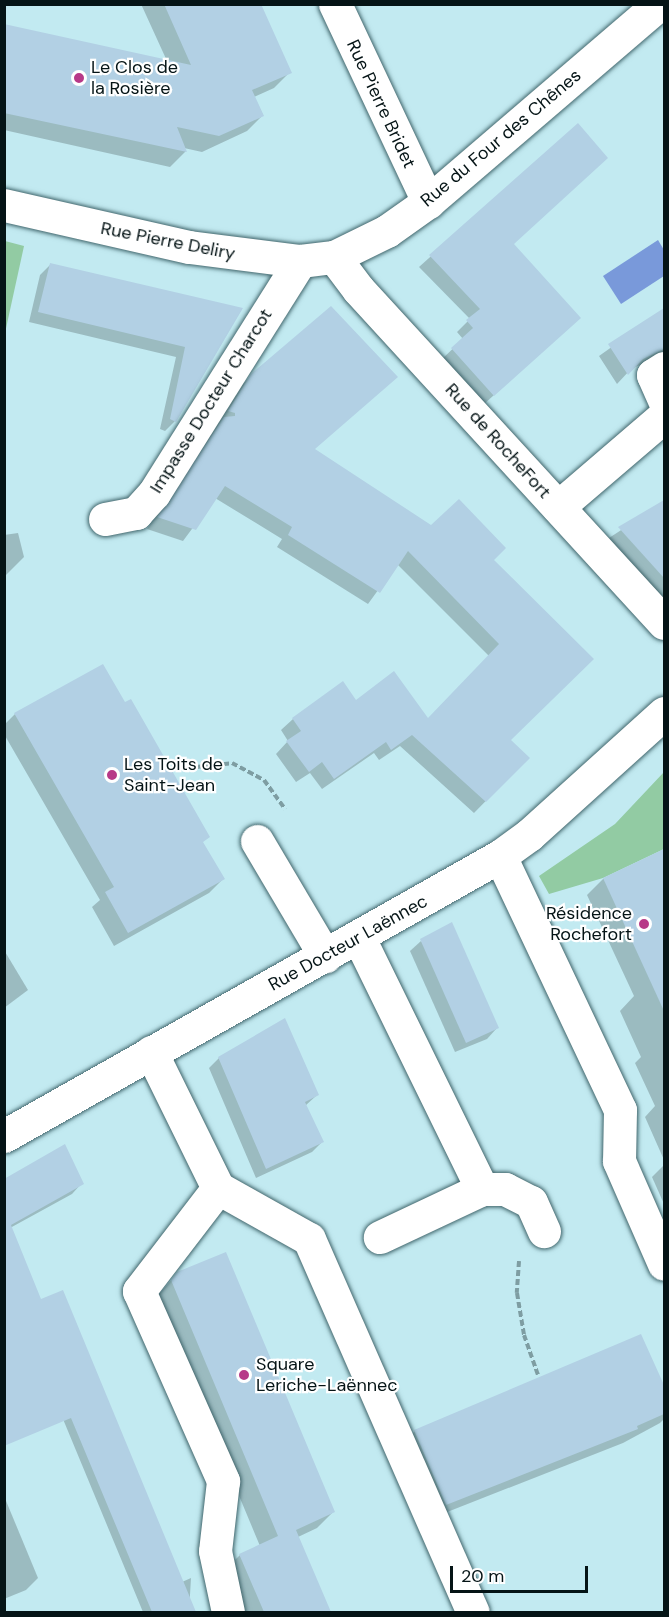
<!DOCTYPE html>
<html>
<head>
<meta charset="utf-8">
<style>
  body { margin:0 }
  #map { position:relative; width:669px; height:1617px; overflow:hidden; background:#c2eaf1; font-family:"DM Sans",sans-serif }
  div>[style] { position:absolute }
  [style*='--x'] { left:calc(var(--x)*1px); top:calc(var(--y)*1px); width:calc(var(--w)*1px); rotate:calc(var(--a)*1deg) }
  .green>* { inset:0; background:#92cba3 }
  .water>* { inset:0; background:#7999da }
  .shadow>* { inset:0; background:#0003 }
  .building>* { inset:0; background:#b2d0e4 }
  .path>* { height:4px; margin-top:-2px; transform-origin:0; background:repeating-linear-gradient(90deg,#7e9da2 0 6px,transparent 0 9px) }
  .roads { filter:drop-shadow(0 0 2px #41666c) drop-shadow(0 0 2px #41666c) }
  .minor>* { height:33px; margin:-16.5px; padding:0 16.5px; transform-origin:16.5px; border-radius:16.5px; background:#fff }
  .dots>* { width:16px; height:16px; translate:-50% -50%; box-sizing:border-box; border:3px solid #fff; border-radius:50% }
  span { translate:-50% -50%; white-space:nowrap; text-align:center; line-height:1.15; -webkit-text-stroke:4.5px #fff; paint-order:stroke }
  .poi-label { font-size:18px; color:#051416 }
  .left { translate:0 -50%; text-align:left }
  .right { translate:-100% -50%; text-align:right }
  .street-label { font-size:18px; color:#051416 }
  .frame { position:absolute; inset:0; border:6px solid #051416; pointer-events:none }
  .scale { position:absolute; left:450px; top:1566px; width:138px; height:27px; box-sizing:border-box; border:3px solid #051416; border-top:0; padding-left:8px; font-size:18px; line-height:21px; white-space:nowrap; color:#051416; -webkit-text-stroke:4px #fff; paint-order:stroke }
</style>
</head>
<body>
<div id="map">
  <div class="green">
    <i style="clip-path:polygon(5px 241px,24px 246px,5px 333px,4px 241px)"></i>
    <i style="clip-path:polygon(664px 772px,664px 849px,603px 878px,549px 894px,539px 876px,615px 824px)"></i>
  </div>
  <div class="water">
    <i style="clip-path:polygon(658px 240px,664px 250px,664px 276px,621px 304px,603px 276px)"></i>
  </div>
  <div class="shadow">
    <i style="clip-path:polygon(141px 4px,258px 4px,290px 72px,274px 88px,254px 97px,263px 115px,247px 131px,202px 152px,184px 148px,186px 151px,170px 167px,4px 130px,4px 27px,167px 61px)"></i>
    <i style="clip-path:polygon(577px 125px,513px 244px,568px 328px,483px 405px,441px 360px,463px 339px,457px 332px,470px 319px,419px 267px)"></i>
    <i style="clip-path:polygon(50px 265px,241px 309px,175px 421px,165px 431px,160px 429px,176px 357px,29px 322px,40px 275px)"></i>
    <i style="clip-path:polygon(664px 310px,664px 354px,631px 369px,617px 384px,599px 356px)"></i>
    <i style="clip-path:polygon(252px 375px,313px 450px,431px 526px,492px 560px,509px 741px,528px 758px,474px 813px,400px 746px,379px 760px,374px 753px,322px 789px,310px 773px,296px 782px,276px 754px,288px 741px,281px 730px,293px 719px,355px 702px,427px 720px,489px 656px,397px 564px,368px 604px,277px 547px,282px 539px,215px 498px,183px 541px,147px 529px,240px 387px)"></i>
    <i style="clip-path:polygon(664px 502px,664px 599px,609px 538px)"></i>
    <i style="clip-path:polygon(18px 533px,24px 557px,4px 577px,4px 535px)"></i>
    <i style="clip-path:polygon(15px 714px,202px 842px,223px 879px,209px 893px,114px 946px,92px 907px,100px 900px,4px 734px,4px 725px)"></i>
    <i style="clip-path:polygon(664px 850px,664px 1160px,645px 1117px,655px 1106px,635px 1063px,641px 1057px,620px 1011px,634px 996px,587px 895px,603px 879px)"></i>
    <i style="clip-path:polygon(421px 941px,497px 1028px,487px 1039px,455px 1052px,410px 951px)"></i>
    <i style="clip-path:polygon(4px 950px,28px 990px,4px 1008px)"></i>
    <i style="clip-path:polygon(219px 1058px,317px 1095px,305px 1106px,322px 1142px,312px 1152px,256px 1178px,209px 1068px)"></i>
    <i style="clip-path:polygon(664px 1165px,664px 1204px,652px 1177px)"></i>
    <i style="clip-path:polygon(4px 1182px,82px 1183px,72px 1194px,10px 1228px,39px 1298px,182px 1582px,191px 1578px,189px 1612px,143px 1612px,19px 1313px)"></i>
    <i style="clip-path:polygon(178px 1273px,333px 1512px,317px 1528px,298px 1537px,329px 1612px,242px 1612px,224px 1571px,240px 1555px,260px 1546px,156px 1297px)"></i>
    <i style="clip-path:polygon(640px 1336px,664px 1389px,664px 1419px,660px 1423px,623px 1443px,432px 1518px,401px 1445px,415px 1431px)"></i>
    <i style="clip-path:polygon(4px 1496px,38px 1578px,26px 1590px,4px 1599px)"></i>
  </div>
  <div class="building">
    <i style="clip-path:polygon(164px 4px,261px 4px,292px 73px,252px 90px,264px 116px,219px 136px,177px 127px,187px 152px,4px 113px,4px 24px,191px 65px)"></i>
    <i style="clip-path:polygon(578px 123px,608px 158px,514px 244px,581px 318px,494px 396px,451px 348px,473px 328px,466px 320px,480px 309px,429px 255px)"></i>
    <i style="clip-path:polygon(50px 263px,243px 308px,176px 422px,170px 419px,185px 347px,38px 312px)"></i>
    <i style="clip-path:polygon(331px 306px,398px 377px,315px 449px,431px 525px,459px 499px,506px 548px,494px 560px,594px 659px,511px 740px,530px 758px,486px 802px,412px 735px,391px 750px,386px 742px,334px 779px,322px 762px,309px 772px,286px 741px,301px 731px,292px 718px,343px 681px,356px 700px,394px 671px,428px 718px,499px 644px,408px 551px,380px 593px,288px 535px,292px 527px,225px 486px,196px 530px,157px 517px,224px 417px,235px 416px,235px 413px,228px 411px,251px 374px)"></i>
    <i style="clip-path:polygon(664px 308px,664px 349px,643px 359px,628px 375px,608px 344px)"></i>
    <i style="clip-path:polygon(664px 500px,664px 578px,618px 527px)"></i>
    <i style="clip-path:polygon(103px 664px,125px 702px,131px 699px,210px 837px,203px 842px,225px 879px,128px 933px,105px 892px,114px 887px,14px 713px)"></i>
    <i style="clip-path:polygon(664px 849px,664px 1011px,603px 878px)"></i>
    <i style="clip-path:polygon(452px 922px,499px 1028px,466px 1043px,420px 939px)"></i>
    <i style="clip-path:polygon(285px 1018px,319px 1095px,305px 1102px,324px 1142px,266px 1169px,218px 1057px)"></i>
    <i style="clip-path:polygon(65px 1144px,84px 1184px,11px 1225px,41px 1299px,63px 1290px,196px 1612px,152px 1612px,71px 1418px,4px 1446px,4px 1179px)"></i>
    <i style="clip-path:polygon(226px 1252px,335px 1512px,296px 1530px,331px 1612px,264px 1612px,239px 1554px,278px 1536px,171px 1280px,177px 1272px)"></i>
    <i style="clip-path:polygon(641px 1334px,664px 1385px,664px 1414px,637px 1426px,638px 1429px,446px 1505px,414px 1430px)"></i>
  </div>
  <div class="path">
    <i style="--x:196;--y:767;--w:36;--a:-6"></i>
    <i style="--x:232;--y:763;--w:36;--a:28"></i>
    <i style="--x:264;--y:780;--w:36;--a:54"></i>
    <i style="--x:519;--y:1261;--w:32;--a:94"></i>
    <i style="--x:517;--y:1293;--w:43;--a:80.5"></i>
    <i style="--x:524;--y:1335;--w:42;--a:70.7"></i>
  </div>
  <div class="roads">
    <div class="minor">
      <i style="--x:335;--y:4;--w:219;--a:64.8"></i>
      <i style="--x:4;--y:205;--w:190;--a:12.8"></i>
      <i style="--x:189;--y:247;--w:112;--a:7.2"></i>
      <i style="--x:300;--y:261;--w:34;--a:-7"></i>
      <i style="--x:334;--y:257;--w:59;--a:-26.1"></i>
      <i style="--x:387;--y:231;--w:50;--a:-35.3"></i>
      <i style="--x:428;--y:202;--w:304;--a:-40.6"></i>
      <i style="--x:334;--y:257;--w:40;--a:53"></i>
      <i style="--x:358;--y:289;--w:453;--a:47.5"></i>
      <i style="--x:664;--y:368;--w:13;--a:148"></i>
      <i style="--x:653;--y:375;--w:27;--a:66"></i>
      <i style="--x:558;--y:507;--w:140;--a:-40.6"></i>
      <i style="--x:105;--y:519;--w:32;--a:-11"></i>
      <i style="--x:136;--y:513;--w:27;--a:-48"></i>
      <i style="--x:154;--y:493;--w:274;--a:-57.8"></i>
      <i style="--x:257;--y:841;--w:134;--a:59.4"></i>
      <i style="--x:500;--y:856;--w:281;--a:64.7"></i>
      <i style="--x:620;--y:1110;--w:51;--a:91.1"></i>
      <i style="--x:619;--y:1161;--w:112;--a:66.4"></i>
      <i style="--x:359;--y:938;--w:280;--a:63.9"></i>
      <i style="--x:482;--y:1189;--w:113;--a:154.8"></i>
      <i style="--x:151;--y:1052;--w:152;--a:63.8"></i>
      <i style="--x:218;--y:1188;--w:130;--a:127.5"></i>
      <i style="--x:139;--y:1291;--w:208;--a:66.1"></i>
      <i style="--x:223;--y:1481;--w:70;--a:96.5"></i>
      <i style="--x:215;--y:1551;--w:62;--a:78"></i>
      <i style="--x:4;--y:1136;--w:570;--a:-29.45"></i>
      <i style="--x:500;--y:856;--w:36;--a:-36"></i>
      <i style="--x:529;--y:835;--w:182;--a:-42.1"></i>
      <i style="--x:218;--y:1188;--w:104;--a:29.3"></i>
      <i style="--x:309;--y:1239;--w:407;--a:66.3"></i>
      <i style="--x:482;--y:1189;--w:23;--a:0"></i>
      <i style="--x:505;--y:1189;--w:29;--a:27"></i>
      <i style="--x:531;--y:1202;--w:32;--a:66"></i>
    </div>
  </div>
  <div class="dots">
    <i style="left:79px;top:78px;background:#b73988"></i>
    <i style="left:112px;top:775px;background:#b73988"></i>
    <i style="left:644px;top:924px;background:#b73988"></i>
    <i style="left:244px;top:1375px;background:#b73988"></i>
  </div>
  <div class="poi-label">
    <span class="left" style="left:91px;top:78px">Le Clos de<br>la Rosière</span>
    <span class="left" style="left:124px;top:775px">Les Toits de<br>Saint-Jean</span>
    <span class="right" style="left:632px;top:924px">Résidence<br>Rochefort</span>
    <span class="left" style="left:256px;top:1375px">Square<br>Leriche-Laënnec</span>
  </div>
  <div class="street-label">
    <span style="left:381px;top:104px;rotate:65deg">Rue Pierre Bridet</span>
    <span style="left:501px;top:138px;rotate:-40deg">Rue du Four des Chênes</span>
    <span style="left:168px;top:241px;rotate:11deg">Rue Pierre Deliry</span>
    <span style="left:211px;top:401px;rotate:-58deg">Impasse Docteur Charcot</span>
    <span style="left:498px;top:441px;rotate:48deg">Rue de RocheFort</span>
    <span style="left:348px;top:943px;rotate:-29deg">Rue Docteur Laënnec</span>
  </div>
  <div class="frame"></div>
  <div class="scale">20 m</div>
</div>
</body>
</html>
